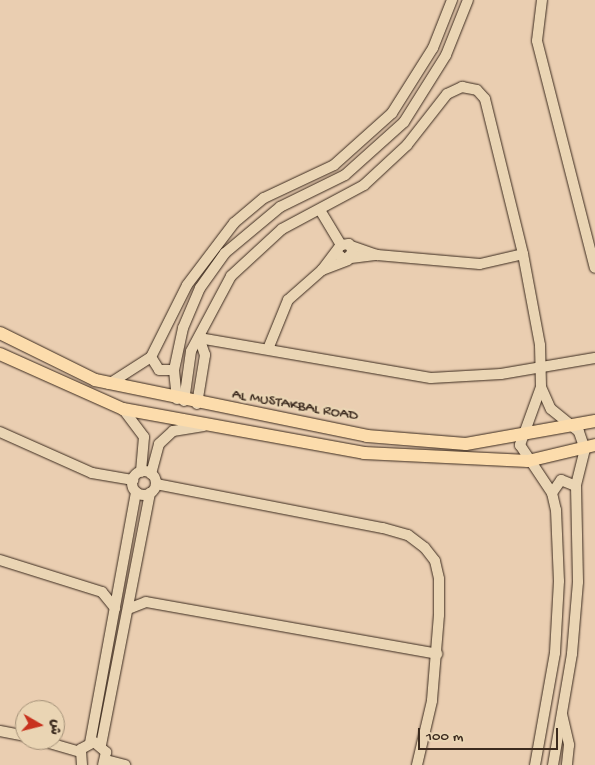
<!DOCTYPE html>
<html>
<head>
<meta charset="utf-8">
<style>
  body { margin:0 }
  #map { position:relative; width:595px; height:765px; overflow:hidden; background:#eaceb1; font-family:"Gochi Hand","Playpen Sans Arabic",sans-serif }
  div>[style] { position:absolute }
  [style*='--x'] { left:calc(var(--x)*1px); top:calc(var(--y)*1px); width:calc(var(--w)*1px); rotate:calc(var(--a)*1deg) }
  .roads { filter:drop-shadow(0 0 1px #3b2a1e) drop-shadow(0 0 1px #3b2a1e) }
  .minor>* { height:10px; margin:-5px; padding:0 5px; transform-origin:5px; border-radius:5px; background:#ead5b4 }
  .minor>.ring { margin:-5px; padding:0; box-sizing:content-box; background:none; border:10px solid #ead5b4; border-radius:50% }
  .major>* { height:12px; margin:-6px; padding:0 6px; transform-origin:6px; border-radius:6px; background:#fcdcac }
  span { translate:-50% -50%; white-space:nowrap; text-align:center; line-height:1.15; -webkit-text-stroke:4.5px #ead5b4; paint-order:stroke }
  .street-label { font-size:15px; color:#3b2a1e }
  .north { position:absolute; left:15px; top:700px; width:50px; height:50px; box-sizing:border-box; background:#ead5b4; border:1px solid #a49178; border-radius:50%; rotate:98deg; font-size:14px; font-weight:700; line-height:20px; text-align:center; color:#3b2a1e }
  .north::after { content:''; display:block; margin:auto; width:18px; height:22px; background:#c8321e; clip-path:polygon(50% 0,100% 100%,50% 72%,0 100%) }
  .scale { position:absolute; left:418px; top:728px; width:140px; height:22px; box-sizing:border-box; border:2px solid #3b2a1e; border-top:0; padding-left:6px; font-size:15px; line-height:18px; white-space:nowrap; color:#3b2a1e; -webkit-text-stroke:4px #ead5b4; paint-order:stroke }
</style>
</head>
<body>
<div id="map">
  <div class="roads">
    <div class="minor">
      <i style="--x:542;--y:0;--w:41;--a:97"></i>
      <i style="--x:537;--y:41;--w:234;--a:75.7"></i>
      <i style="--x:320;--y:210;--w:41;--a:59"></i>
      <i style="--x:351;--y:246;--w:28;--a:19"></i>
      <i style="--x:351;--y:258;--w:26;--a:-7"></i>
      <i style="--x:377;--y:255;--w:103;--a:5"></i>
      <i style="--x:480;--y:264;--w:44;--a:-13.1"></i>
      <i style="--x:322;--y:270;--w:28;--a:-21"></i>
      <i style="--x:199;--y:338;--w:235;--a:9.8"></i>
      <i style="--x:431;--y:378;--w:70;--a:-3.3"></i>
      <i style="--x:501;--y:374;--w:95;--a:-9.7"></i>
      <i style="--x:268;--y:349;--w:53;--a:-67.8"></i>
      <i style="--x:288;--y:300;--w:45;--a:-41.4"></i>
      <i style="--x:322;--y:270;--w:31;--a:-53"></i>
      <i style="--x:341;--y:245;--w:8;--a:-7"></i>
      <i style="--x:349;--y:244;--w:9;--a:63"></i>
      <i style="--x:353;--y:252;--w:11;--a:135"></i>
      <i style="--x:345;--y:260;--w:11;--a:-139"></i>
      <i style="--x:151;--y:357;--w:15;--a:58"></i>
      <i style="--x:159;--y:370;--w:15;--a:0"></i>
      <i style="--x:109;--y:384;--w:50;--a:-32.7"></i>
      <i style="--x:151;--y:357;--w:80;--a:-63.4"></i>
      <i style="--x:187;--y:285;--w:78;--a:-52.8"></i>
      <i style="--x:234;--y:223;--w:39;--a:-40"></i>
      <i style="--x:264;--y:198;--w:77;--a:-25.2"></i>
      <i style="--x:334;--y:165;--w:78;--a:-41.9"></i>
      <i style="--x:392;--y:113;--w:77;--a:-57.8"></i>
      <i style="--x:433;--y:48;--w:52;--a:-68.4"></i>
      <i style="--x:541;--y:387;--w:24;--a:66"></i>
      <i style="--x:551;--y:409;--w:36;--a:39"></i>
      <i style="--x:579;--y:432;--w:18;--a:71"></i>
      <i style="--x:585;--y:449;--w:38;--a:104"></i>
      <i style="--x:576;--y:486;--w:96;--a:88.8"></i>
      <i style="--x:578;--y:582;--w:72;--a:94.8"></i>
      <i style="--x:572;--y:654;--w:113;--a:99.7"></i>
      <i style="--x:177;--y:399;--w:29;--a:-96"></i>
      <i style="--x:174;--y:370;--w:43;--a:-77.9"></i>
      <i style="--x:183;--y:328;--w:43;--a:-67"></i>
      <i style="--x:200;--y:288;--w:43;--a:-54.5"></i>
      <i style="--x:225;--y:253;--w:72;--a:-39.9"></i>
      <i style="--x:280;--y:207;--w:72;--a:-26.2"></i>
      <i style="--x:345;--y:175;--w:79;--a:-41.9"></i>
      <i style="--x:404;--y:122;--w:79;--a:-57.9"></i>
      <i style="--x:446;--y:55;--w:59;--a:-68.2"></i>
      <i style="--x:184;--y:401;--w:50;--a:-82"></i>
      <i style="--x:191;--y:351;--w:85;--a:-61.9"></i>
      <i style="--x:231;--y:276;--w:69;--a:-42.7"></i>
      <i style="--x:282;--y:229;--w:93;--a:-28.2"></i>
      <i style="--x:364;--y:185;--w:59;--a:-42.9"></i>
      <i style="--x:407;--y:145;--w:65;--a:-51.9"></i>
      <i style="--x:447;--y:94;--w:17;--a:-25"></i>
      <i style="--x:462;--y:87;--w:15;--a:11"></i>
      <i style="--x:477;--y:90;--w:12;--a:48"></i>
      <i style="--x:485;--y:99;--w:160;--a:76.2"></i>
      <i style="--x:523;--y:254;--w:93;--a:79.4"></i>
      <i style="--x:540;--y:345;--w:42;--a:88.6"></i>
      <i style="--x:541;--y:387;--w:62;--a:109.9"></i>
      <i style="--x:520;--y:445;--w:58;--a:56.3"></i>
      <i style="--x:552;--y:493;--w:17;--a:77"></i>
      <i style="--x:556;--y:510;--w:71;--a:87.6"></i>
      <i style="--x:559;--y:581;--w:72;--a:93.2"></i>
      <i style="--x:555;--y:653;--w:114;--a:100.1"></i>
      <i style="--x:197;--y:404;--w:50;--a:-80.7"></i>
      <i style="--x:205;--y:355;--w:18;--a:-109"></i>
      <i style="--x:123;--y:409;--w:35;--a:53"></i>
      <i style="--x:144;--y:437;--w:35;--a:95"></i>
      <i style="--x:0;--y:432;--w:101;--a:24"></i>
      <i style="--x:92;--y:473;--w:42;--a:9.7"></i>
      <i class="ring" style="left:132px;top:471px;width:14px;height:14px"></i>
      <i style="--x:151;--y:474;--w:31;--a:-75"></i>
      <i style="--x:159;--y:444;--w:19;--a:-43"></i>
      <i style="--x:173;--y:431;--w:31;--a:-9"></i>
      <i style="--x:156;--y:484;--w:231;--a:11"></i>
      <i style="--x:383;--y:528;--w:26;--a:16"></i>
      <i style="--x:408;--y:535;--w:21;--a:37"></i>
      <i style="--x:425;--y:548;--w:16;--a:52"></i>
      <i style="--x:435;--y:561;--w:18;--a:77"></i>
      <i style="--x:439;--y:579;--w:36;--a:90"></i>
      <i style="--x:439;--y:615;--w:86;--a:94.7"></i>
      <i style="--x:432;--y:701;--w:66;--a:103.2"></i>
      <i style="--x:552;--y:493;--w:16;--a:-55"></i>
      <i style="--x:561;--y:480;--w:16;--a:22"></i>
      <i style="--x:0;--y:560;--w:107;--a:17.4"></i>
      <i style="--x:102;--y:592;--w:21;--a:51"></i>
      <i style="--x:128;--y:609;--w:19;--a:-21"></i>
      <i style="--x:146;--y:602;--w:296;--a:10.1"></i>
      <i style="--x:562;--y:714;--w:32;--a:77"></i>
      <i style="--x:569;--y:745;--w:20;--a:96"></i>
      <i style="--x:0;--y:731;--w:25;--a:11"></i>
      <i style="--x:39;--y:740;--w:43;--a:16.3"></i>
      <i style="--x:90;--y:743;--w:255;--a:-79.6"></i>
      <i style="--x:101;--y:745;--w:257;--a:-79"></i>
      <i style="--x:106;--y:760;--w:20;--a:15"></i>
      <i style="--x:82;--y:765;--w:16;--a:-94"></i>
      <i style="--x:81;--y:749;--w:15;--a:-28"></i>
      <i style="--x:94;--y:742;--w:16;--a:40"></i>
      <i style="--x:106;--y:752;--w:13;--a:103"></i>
    </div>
    <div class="major">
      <i style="--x:0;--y:333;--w:106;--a:26.3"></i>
      <i style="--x:95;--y:380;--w:278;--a:11.6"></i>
      <i style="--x:367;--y:436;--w:99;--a:4.6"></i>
      <i style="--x:466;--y:444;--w:131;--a:-10.1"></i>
      <i style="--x:0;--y:354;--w:135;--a:24.1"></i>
      <i style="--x:123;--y:409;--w:245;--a:10.3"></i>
      <i style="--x:364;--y:453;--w:164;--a:2.8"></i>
      <i style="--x:528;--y:461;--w:69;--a:-13.4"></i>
    </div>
  </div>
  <div class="street-label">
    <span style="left:295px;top:406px;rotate:10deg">AL MUSTAKBAL ROAD</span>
  </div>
  <div class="north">ش</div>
  <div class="scale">100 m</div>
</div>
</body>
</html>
